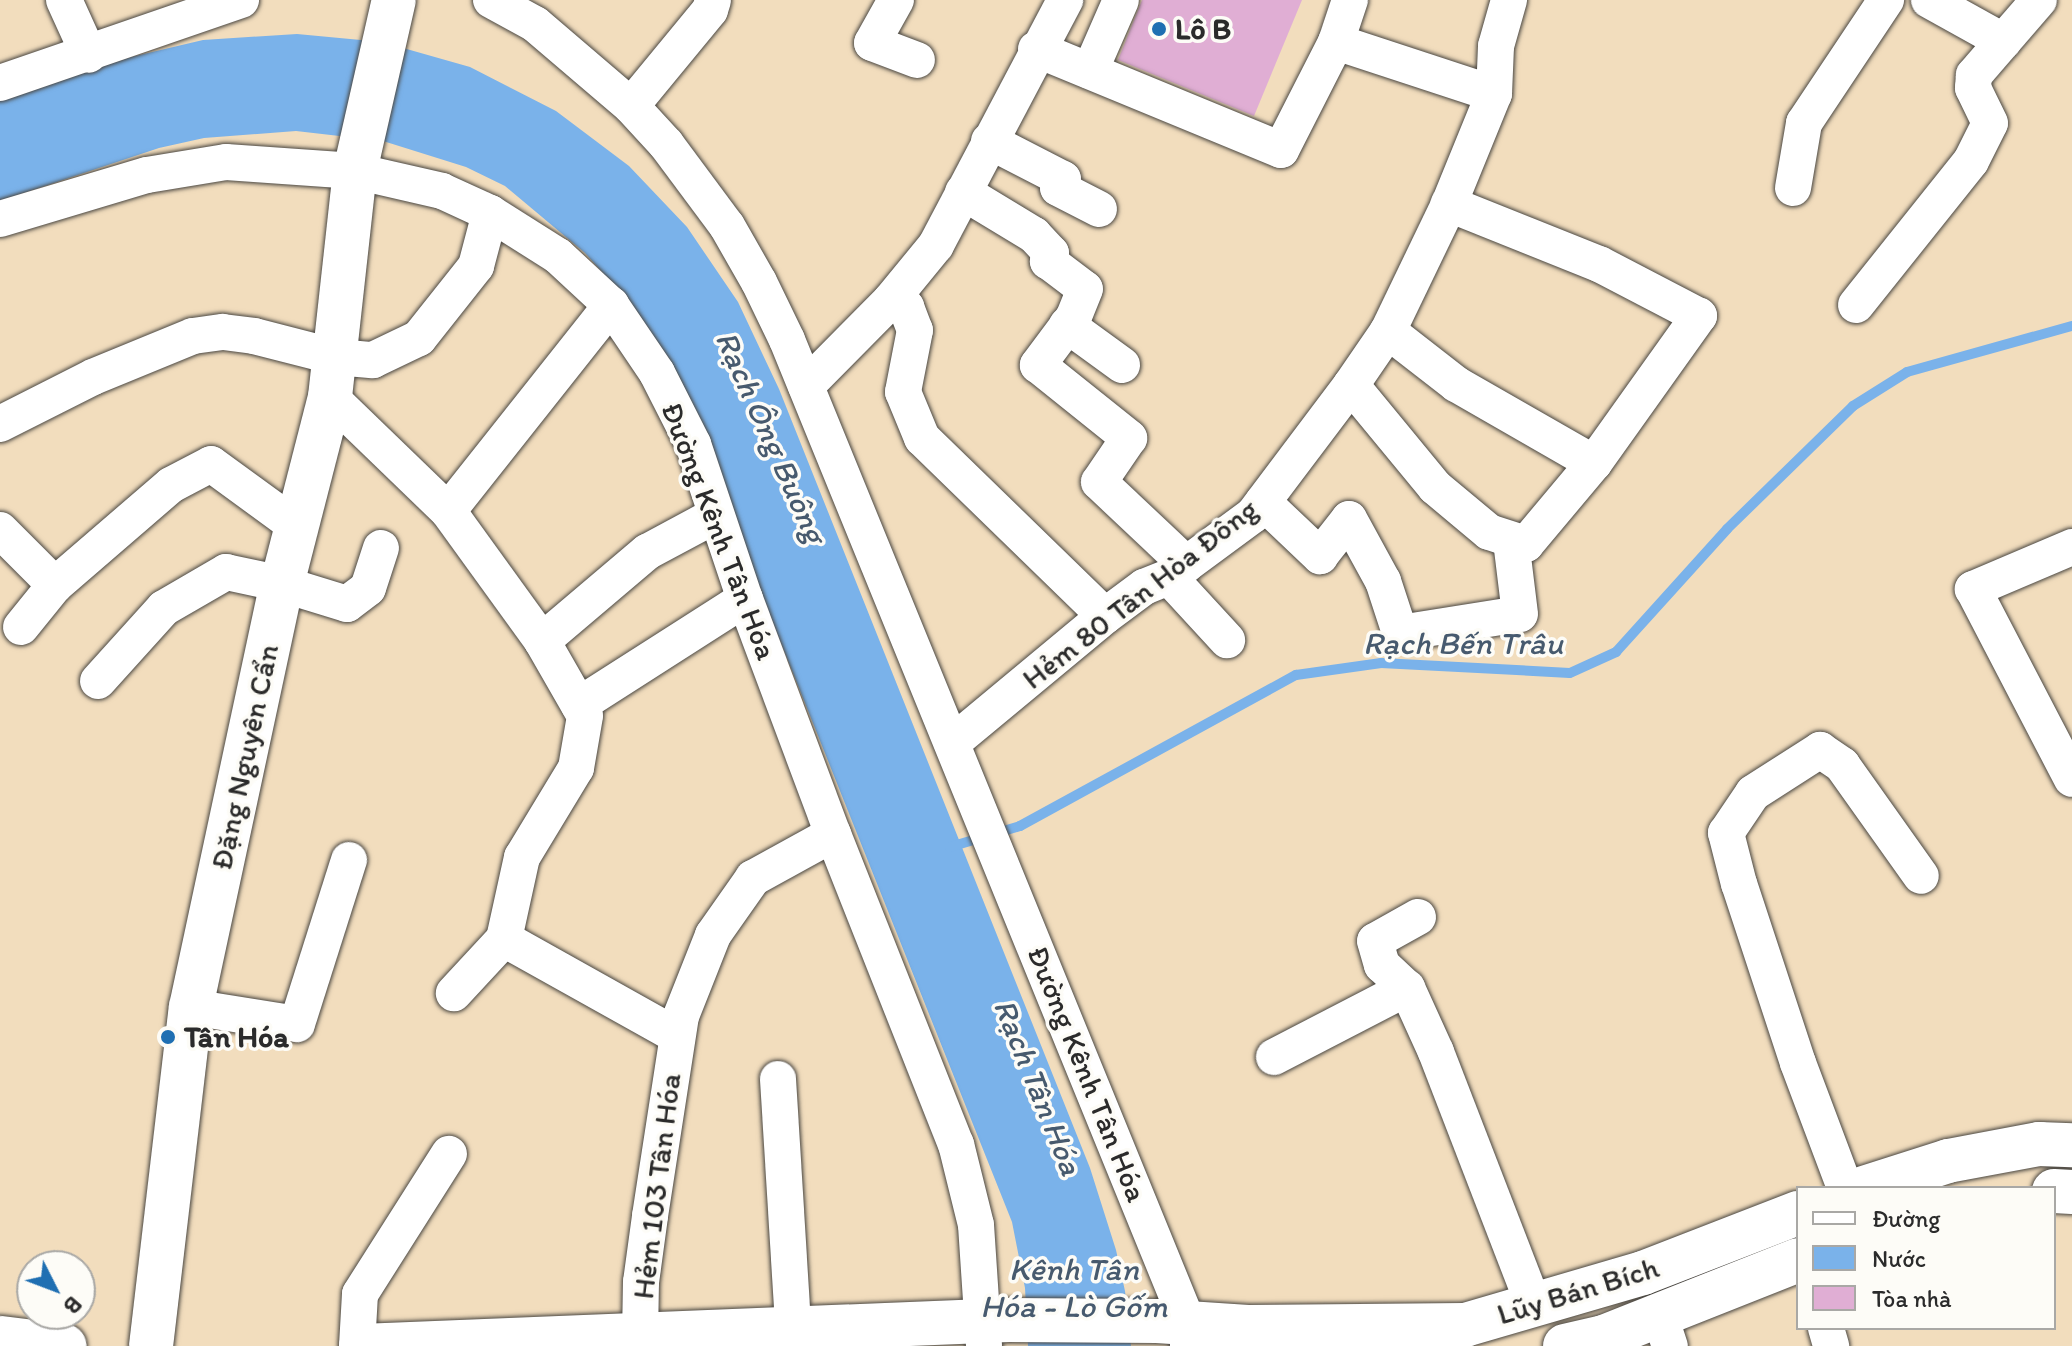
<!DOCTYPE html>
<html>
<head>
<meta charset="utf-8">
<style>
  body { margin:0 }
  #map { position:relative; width:2072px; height:1346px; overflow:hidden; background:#f2ddbd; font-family:Itim,sans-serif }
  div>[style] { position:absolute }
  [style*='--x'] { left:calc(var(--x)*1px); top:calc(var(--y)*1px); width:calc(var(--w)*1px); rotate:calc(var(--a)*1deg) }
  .water>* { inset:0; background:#7ab2ea }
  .stream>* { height:10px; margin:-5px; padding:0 5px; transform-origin:5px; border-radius:5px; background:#7ab2ea }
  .building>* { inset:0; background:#e0aed4 }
  .roads { filter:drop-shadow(0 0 2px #494641) drop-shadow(0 0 2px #494641) }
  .minor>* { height:36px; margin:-18px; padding:0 18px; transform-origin:18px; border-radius:18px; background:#fff }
  .major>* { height:44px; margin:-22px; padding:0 22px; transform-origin:22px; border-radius:22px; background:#fff }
  .dots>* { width:22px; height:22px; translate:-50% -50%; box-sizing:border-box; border:4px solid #fdfcf7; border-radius:50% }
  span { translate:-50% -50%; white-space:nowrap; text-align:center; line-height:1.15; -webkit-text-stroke:7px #fdfcf7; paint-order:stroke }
  .poi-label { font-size:30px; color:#2b2b2b; font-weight:700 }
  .left { translate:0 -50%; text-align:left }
  .street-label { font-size:30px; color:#2b2b2b }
  .water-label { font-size:32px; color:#475a6e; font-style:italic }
  .legend { position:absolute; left:1796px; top:1186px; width:260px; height:144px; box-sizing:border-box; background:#fdfcf7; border:2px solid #a9a8a5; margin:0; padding:10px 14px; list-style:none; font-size:24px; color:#2b2b2b }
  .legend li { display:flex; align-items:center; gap:16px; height:40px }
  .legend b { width:40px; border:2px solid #a9a8a5 }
  .north { position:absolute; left:16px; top:1250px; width:80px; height:80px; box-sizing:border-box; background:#fdfcf7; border:2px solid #a9a8a5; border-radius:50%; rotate:132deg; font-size:22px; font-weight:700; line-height:32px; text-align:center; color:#2b2b2b }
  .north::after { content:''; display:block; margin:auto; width:28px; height:36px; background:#1f6fb2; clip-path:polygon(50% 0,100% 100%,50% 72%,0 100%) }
</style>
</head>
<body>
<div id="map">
  <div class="water">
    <i style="clip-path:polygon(297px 34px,382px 42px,470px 67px,556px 111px,629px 166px,687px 227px,738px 302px,779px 389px,1090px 1168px,1116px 1250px,1125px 1291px,1131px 1346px,1028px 1346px,1025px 1288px,1012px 1222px,692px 420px,619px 291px,585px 253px,505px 186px,466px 167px,383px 141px,296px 131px,204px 138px,159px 148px,0 201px,0 99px,131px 57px,203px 40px)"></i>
  </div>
  <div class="stream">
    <i style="--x:950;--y:847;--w:73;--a:-16.7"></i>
    <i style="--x:1020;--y:826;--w:315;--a:-28.7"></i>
    <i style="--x:1296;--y:675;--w:86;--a:-8"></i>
    <i style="--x:1381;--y:663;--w:189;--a:3"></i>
    <i style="--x:1570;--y:673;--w:51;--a:-24.5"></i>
    <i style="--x:1616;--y:652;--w:166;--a:-47.9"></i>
    <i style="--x:1727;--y:529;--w:176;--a:-44.3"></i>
    <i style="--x:1853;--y:406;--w:64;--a:-32.2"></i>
    <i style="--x:1907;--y:372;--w:171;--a:-15.6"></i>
  </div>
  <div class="building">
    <i style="clip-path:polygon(1142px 0,1302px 0,1254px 116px,1118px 60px)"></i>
  </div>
  <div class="roads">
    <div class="minor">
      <i style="--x:64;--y:0;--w:60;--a:65.6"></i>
      <i style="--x:491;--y:0;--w:50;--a:28.6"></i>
      <i style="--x:535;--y:24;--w:126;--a:40.5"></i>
      <i style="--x:631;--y:106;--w:52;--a:47.4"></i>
      <i style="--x:666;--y:144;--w:102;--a:53.4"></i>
      <i style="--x:727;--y:226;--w:64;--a:60.3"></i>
      <i style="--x:759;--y:282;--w:64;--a:64.2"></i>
      <i style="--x:787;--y:340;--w:1062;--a:67.81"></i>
      <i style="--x:1188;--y:1323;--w:23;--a:90"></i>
      <i style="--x:896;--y:0;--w:49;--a:119.2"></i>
      <i style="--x:872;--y:43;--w:48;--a:20.7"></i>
      <i style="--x:1929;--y:0;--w:85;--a:29"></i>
      <i style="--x:1336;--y:42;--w:166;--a:18.2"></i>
      <i style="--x:1036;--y:49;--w:265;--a:22.4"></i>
      <i style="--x:1281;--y:150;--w:121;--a:-63"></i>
      <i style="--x:1336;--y:42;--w:44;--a:-71.6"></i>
      <i style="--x:1090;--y:71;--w:77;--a:-66.4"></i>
      <i style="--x:0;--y:83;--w:255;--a:-19"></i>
      <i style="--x:631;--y:106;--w:124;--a:-50.5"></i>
      <i style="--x:710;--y:10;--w:10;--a:-73"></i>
      <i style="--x:989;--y:141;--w:83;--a:27.2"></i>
      <i style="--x:1063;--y:179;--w:10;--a:119"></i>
      <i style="--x:1058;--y:188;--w:46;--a:27.1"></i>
      <i style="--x:1793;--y:188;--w:66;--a:-80.4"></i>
      <i style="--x:1804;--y:123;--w:148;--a:-56.3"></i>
      <i style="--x:963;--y:192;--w:83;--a:31.2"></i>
      <i style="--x:1034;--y:235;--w:25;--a:47"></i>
      <i style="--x:1051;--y:253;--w:9;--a:111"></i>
      <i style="--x:1048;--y:261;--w:46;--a:37.1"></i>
      <i style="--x:1085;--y:289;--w:31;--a:112"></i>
      <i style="--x:1073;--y:318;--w:59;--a:126.7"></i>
      <i style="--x:1038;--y:365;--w:117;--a:38.7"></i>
      <i style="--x:1129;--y:438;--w:53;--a:124.3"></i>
      <i style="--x:1099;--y:482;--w:120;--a:43.3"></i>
      <i style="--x:0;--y:219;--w:153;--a:-16.7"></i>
      <i style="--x:147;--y:175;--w:80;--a:-9.3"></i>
      <i style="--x:226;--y:162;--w:129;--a:4"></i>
      <i style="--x:355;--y:171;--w:89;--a:12.9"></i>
      <i style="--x:442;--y:191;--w:53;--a:24.6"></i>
      <i style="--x:490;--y:213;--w:80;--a:32.3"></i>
      <i style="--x:558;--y:256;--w:72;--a:42.8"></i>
      <i style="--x:611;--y:305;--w:82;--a:55.9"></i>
      <i style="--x:657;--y:373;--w:80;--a:63.1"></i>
      <i style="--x:693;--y:444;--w:163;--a:71.5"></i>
      <i style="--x:745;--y:599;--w:251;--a:69.5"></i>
      <i style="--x:833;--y:834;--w:334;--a:68.4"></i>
      <i style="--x:956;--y:1144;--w:83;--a:76.1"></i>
      <i style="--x:976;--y:1225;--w:121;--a:86.2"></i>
      <i style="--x:891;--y:300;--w:17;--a:25"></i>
      <i style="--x:906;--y:307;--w:25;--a:69"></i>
      <i style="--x:915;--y:330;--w:63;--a:101"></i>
      <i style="--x:903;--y:392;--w:50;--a:67.6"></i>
      <i style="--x:922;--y:438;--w:255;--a:44.2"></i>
      <i style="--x:1856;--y:305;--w:184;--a:-51.4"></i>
      <i style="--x:1971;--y:161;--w:42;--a:-63.4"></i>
      <i style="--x:1990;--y:123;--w:39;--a:-116"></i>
      <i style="--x:1973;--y:88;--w:13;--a:-86"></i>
      <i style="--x:1974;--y:75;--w:99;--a:-49.1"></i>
      <i style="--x:1067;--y:325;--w:68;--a:36"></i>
      <i style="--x:1388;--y:331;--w:86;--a:37.9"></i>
      <i style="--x:1456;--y:384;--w:159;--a:29.8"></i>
      <i style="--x:1351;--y:385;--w:132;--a:50.5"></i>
      <i style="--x:1435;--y:487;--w:70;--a:39.8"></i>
      <i style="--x:1489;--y:532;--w:39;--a:18"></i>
      <i style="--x:1526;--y:544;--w:106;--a:-50"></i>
      <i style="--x:1594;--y:463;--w:181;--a:-54.5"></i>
      <i style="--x:1699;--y:316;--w:113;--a:-152.5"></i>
      <i style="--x:1599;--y:264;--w:162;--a:-158.2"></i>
      <i style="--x:806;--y:386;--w:121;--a:-45.3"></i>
      <i style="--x:891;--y:300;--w:71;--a:-50.7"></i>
      <i style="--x:936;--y:245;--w:277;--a:-62.2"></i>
      <i style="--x:330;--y:397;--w:164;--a:44"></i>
      <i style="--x:448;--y:511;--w:160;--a:54.1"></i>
      <i style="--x:542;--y:641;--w:86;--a:60.2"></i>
      <i style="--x:585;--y:716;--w:53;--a:99.8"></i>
      <i style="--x:576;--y:768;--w:104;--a:121.2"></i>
      <i style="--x:522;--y:857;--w:84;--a:102.4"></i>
      <i style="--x:504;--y:939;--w:74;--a:132.8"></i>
      <i style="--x:0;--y:424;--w:104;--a:-26.8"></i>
      <i style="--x:93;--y:377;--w:108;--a:-22.3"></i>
      <i style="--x:193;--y:336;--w:30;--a:-8"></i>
      <i style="--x:223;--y:332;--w:31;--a:7"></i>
      <i style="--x:254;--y:336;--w:85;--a:14.4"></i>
      <i style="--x:336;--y:357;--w:37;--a:5"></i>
      <i style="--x:373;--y:360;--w:51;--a:-25.6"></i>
      <i style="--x:419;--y:338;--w:92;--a:-51.6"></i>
      <i style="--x:476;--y:266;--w:55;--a:-75.2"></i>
      <i style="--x:1263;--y:502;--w:79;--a:43.5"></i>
      <i style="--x:1320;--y:556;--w:47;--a:-51.9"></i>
      <i style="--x:1349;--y:519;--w:71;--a:61.3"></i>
      <i style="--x:1383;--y:581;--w:55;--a:71.9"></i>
      <i style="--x:1400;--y:633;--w:121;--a:-9"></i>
      <i style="--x:1520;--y:614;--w:74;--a:-97"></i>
      <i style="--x:448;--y:511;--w:263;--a:-51.6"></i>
      <i style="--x:0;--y:530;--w:78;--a:45"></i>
      <i style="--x:55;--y:585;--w:153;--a:-40.8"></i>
      <i style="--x:171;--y:485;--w:45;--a:-27.7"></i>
      <i style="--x:211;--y:464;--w:105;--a:36.1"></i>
      <i style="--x:2072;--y:547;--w:108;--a:157"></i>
      <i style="--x:1973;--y:589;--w:214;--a:62.5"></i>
      <i style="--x:1169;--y:577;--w:86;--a:47.4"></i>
      <i style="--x:21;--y:627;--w:54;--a:-51"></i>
      <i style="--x:542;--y:641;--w:138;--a:-40.3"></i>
      <i style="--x:647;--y:552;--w:78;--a:-28.2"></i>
      <i style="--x:98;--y:681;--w:98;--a:-47.9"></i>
      <i style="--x:164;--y:608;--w:72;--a:-30.1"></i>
      <i style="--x:226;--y:572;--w:57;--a:12.1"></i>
      <i style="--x:282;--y:584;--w:68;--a:17.1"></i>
      <i style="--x:347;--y:604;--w:26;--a:-37"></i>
      <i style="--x:368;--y:588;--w:42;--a:-72"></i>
      <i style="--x:579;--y:705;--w:197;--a:-32.6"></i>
      <i style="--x:952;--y:743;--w:199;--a:-39.7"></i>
      <i style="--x:1105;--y:616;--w:49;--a:-36.6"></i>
      <i style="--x:1144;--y:587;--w:27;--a:-22"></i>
      <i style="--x:1169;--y:577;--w:104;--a:-36.4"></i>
      <i style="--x:1253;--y:515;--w:163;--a:-53"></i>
      <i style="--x:1351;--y:385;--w:65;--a:-55.6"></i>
      <i style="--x:1388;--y:331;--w:141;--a:-64.3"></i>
      <i style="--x:1449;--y:204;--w:119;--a:-67.8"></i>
      <i style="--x:1494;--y:94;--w:48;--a:-87.6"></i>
      <i style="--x:1496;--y:46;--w:48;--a:-74.2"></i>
      <i style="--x:1418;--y:917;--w:49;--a:150.8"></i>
      <i style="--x:1375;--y:941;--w:25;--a:74"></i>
      <i style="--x:1382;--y:965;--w:34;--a:43"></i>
      <i style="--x:1407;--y:988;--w:70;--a:65.6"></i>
      <i style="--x:1436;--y:1052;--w:272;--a:68.9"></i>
      <i style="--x:504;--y:939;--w:197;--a:29.2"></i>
      <i style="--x:191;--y:1007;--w:107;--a:9.1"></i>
      <i style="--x:297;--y:1024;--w:172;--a:-72.4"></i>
      <i style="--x:1274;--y:1057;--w:150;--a:-27.4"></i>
      <i style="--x:778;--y:1079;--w:248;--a:86.5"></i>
      <i style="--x:1845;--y:1188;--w:134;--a:-110.6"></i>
      <i style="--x:1798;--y:1063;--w:188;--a:-108.2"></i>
      <i style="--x:1739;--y:884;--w:53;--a:-104.3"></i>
      <i style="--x:1726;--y:833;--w:48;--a:-56"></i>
      <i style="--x:1753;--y:793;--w:80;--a:-32.7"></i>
      <i style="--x:1820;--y:750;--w:27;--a:34"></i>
      <i style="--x:1842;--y:765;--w:136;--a:54.6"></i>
      <i style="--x:1660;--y:1316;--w:32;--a:72"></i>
      <i style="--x:1826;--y:1328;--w:19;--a:74"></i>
      <i style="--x:640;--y:1338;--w:56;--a:-89"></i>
      <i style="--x:641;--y:1282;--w:67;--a:-82.2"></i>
      <i style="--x:650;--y:1216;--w:202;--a:-81.2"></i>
      <i style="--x:681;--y:1016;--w:87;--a:-68.4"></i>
      <i style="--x:713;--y:935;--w:70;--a:-54.9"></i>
      <i style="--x:753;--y:878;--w:91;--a:-28.8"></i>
      <i style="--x:357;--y:1346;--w:52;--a:-86.7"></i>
      <i style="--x:360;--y:1294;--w:166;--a:-57.6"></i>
    </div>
    <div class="major">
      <i style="--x:1864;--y:1188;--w:88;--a:-17.8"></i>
      <i style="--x:1948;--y:1161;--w:93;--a:-10.6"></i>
      <i style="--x:2039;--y:1144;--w:33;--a:2"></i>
      <i style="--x:2054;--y:1191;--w:18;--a:3"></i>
      <i style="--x:0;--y:1338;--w:65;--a:7"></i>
      <i style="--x:151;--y:1346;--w:341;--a:-83.3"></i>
      <i style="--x:191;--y:1007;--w:433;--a:-77.9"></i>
      <i style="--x:282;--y:584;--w:193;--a:-75.6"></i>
      <i style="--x:330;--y:397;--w:227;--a:-83.7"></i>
      <i style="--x:355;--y:171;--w:175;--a:-77.2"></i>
      <i style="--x:361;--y:1346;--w:648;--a:-2.3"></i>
      <i style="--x:1008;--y:1320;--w:149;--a:0.4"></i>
      <i style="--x:1157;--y:1321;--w:91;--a:3.8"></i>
      <i style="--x:1248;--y:1327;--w:217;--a:-0.5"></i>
      <i style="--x:1465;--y:1325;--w:185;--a:-16.3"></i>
      <i style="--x:1643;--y:1273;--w:166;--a:-21.2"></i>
      <i style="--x:1565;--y:1346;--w:40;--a:-13"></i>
      <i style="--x:1604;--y:1337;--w:209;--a:-21.6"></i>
    </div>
  </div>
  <div class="dots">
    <i style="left:1159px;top:29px;background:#1f6fb2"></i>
    <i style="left:168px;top:1037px;background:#1f6fb2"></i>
  </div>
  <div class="poi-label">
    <span class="left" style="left:1175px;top:29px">Lô B</span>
    <span class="left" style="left:184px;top:1037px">Tân Hóa</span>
  </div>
  <div class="street-label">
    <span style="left:719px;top:531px;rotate:69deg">Đường Kênh Tân Hóa</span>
    <span style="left:1140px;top:594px;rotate:-38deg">Hẻm 80 Tân Hòa Đông</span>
    <span style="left:245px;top:757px;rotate:-78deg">Đặng Nguyên Cẩn</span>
    <span style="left:1087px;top:1074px;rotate:68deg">Đường Kênh Tân Hóa</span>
    <span style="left:657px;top:1186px;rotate:-83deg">Hẻm 103 Tân Hóa</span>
    <span style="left:1578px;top:1291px;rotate:-17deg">Lũy Bán Bích</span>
  </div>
  <div class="water-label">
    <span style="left:771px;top:437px;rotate:66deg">Rạch Ông Buông</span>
    <span style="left:1463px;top:643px">Rạch Bến Trâu</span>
    <span style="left:1038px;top:1087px;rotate:68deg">Rạch Tân Hóa</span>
    <span style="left:1074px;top:1288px">Kênh Tân<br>Hóa - Lò Gốm</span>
  </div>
  <ul class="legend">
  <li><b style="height:10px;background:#fff"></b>Đường</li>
  <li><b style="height:22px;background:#7ab2ea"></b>Nước</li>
  <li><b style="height:22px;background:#e0aed4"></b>Tòa nhà</li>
  </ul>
  <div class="north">B</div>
</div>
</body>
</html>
